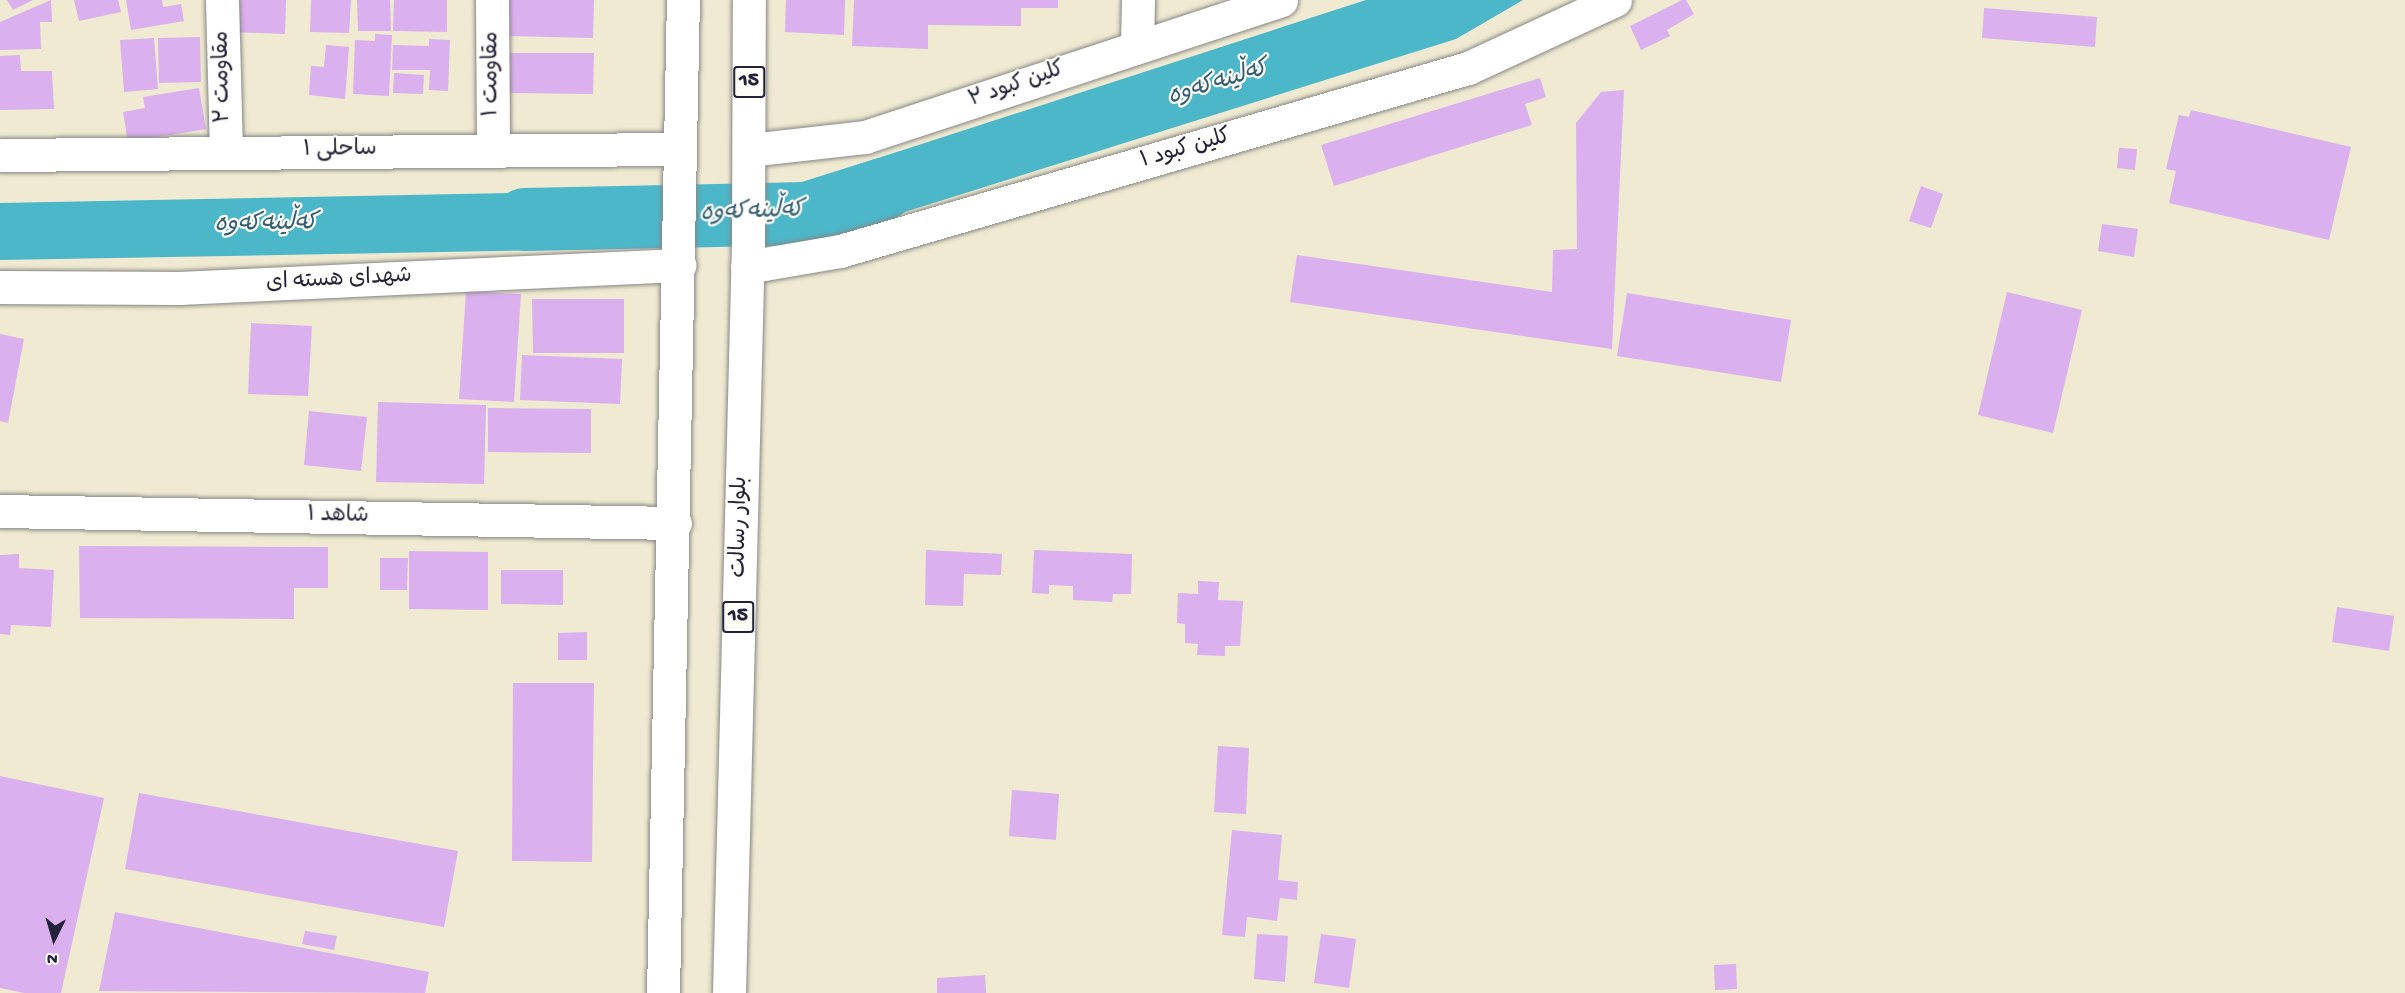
<!DOCTYPE html>
<html>
<head>
<meta charset="utf-8">
<style>
  body { margin:0 }
  #map { position:relative; width:2405px; height:993px; overflow:hidden; background:#efead1; font-family:"Gochi Hand","Playpen Sans Arabic",sans-serif }
  div>[style] { position:absolute }
  [style*='--x'] { left:calc(var(--x)*1px); top:calc(var(--y)*1px); width:calc(var(--w)*1px); rotate:calc(var(--a)*1deg) }
  .water>* { inset:0; background:#4cb7c9 }
  .river>* { height:63px; margin:-31.5px; padding:0 31.5px; transform-origin:31.5px; border-radius:31.5px; background:#4cb7c9 }
  .building>* { inset:0; background:#dbb0ee }
  .roads { filter:drop-shadow(0 0 2px #888686) drop-shadow(0 0 2px #888686) }
  .minor>* { height:33px; margin:-16.5px; padding:0 16.5px; transform-origin:16.5px; border-radius:16.5px; background:#fff }
  .major>* { height:33px; margin:-16.5px; padding:0 16.5px; transform-origin:16.5px; border-radius:16.5px; background:#fff }
  span { translate:-50% -50%; white-space:nowrap; text-align:center; line-height:1.15; -webkit-text-stroke:4.5px #fdfcf7; paint-order:stroke }
  .shield-label span { padding:2px 4px; background:#fdfcf7; border:2px solid; border-radius:4px; -webkit-text-stroke-width:0 }
  .shield-label { font-size:21px; color:#22223b; font-weight:700 }
  .street-label { font-size:22px; color:#22223b }
  .water-label { font-size:24px; color:#335e74; font-style:italic }
  .north { position:absolute; left:24px; top:909px; width:60px; height:60px; -webkit-text-stroke:4px #fdfcf7; paint-order:stroke; rotate:185deg; font-size:16px; font-weight:700; line-height:24px; text-align:center; color:#22223b }
  .north::after { content:''; display:block; margin:auto; width:21px; height:27px; background:#22223b; clip-path:polygon(50% 0,100% 100%,50% 72%,0 100%) }
</style>
</head>
<body>
<div id="map">
  <div class="water">
    <i style="clip-path:polygon(1366px 0,1523px 0,1456px 39px,825px 237px,799px 236px,798px 184px)"></i>
    <i style="clip-path:polygon(612px 191px,610px 249px,0 260px,0 203px)"></i>
  </div>
  <div class="river">
    <i style="--x:524;--y:219;--w:282;--a:-1.2"></i>
    <i style="--x:806;--y:213;--w:80;--a:-17.5"></i>
  </div>
  <div class="building">
    <i style="clip-path:polygon(7px 0,33px 0,13px 10px)"></i>
    <i style="clip-path:polygon(51px 0,52px 22px,40px 22px,41px 49px,0 50px,0 22px)"></i>
    <i style="clip-path:polygon(74px 0,118px 0,121px 12px,79px 21px)"></i>
    <i style="clip-path:polygon(126px 0,162px 0,163px 7px,181px 4px,184px 21px,131px 30px)"></i>
    <i style="clip-path:polygon(231px 0,286px 0,285px 34px,230px 32px)"></i>
    <i style="clip-path:polygon(311px 0,351px 0,349px 33px,310px 32px)"></i>
    <i style="clip-path:polygon(357px 0,390px 0,391px 31px,358px 31px)"></i>
    <i style="clip-path:polygon(394px 0,447px 0,447px 32px,393px 31px)"></i>
    <i style="clip-path:polygon(506px 0,594px 0,593px 38px,505px 36px)"></i>
    <i style="clip-path:polygon(786px 0,845px 0,844px 35px,785px 32px)"></i>
    <i style="clip-path:polygon(854px 0,1058px 0,1058px 8px,1021px 8px,1021px 26px,928px 25px,928px 49px,852px 46px)"></i>
    <i style="clip-path:polygon(1682px 0,1686px 0,1694px 14px,1667px 30px,1670px 36px,1641px 50px,1630px 26px)"></i>
    <i style="clip-path:polygon(1984px 8px,2097px 17px,2095px 47px,1982px 38px)"></i>
    <i style="clip-path:polygon(375px 34px,392px 35px,389px 96px,353px 94px,355px 40px,375px 41px)"></i>
    <i style="clip-path:polygon(200px 37px,201px 82px,159px 83px,158px 38px)"></i>
    <i style="clip-path:polygon(154px 38px,158px 89px,124px 92px,120px 40px)"></i>
    <i style="clip-path:polygon(429px 39px,450px 40px,448px 91px,429px 90px,430px 70px,392px 70px,393px 45px,429px 46px)"></i>
    <i style="clip-path:polygon(326px 45px,349px 47px,345px 99px,309px 95px,311px 66px,324px 67px)"></i>
    <i style="clip-path:polygon(510px 53px,594px 53px,593px 94px,509px 93px)"></i>
    <i style="clip-path:polygon(20px 55px,21px 71px,52px 71px,54px 109px,0 110px,0 56px)"></i>
    <i style="clip-path:polygon(394px 73px,424px 75px,423px 94px,393px 93px)"></i>
    <i style="clip-path:polygon(1540px 78px,1546px 97px,1525px 104px,1532px 125px,1334px 186px,1321px 145px)"></i>
    <i style="clip-path:polygon(199px 88px,206px 129px,128px 142px,123px 112px,145px 108px,143px 97px)"></i>
    <i style="clip-path:polygon(1624px 90px,1612px 349px,1290px 302px,1297px 255px,1552px 292px,1553px 250px,1577px 249px,1576px 123px,1601px 92px)"></i>
    <i style="clip-path:polygon(2191px 110px,2351px 147px,2329px 240px,2169px 203px,2176px 171px,2166px 169px,2179px 115px,2189px 117px)"></i>
    <i style="clip-path:polygon(2119px 148px,2137px 149px,2135px 170px,2117px 168px)"></i>
    <i style="clip-path:polygon(1921px 186px,1943px 194px,1931px 228px,1909px 221px)"></i>
    <i style="clip-path:polygon(2102px 224px,2138px 229px,2134px 257px,2098px 251px)"></i>
    <i style="clip-path:polygon(466px 291px,521px 294px,514px 402px,459px 399px)"></i>
    <i style="clip-path:polygon(2007px 292px,2082px 310px,2053px 433px,1978px 415px)"></i>
    <i style="clip-path:polygon(1627px 293px,1791px 320px,1781px 382px,1617px 356px)"></i>
    <i style="clip-path:polygon(532px 299px,624px 299px,624px 353px,533px 353px)"></i>
    <i style="clip-path:polygon(251px 323px,312px 326px,308px 396px,248px 394px)"></i>
    <i style="clip-path:polygon(0 334px,24px 339px,8px 423px,0 421px)"></i>
    <i style="clip-path:polygon(522px 355px,622px 359px,620px 404px,520px 400px)"></i>
    <i style="clip-path:polygon(378px 402px,486px 405px,484px 484px,376px 482px)"></i>
    <i style="clip-path:polygon(488px 408px,591px 409px,591px 453px,488px 452px)"></i>
    <i style="clip-path:polygon(309px 411px,367px 417px,361px 471px,304px 465px)"></i>
    <i style="clip-path:polygon(79px 546px,328px 547px,328px 588px,294px 588px,294px 619px,80px 618px)"></i>
    <i style="clip-path:polygon(926px 550px,1002px 554px,1001px 575px,964px 574px,963px 606px,925px 605px)"></i>
    <i style="clip-path:polygon(1034px 550px,1132px 554px,1131px 594px,1113px 594px,1112px 602px,1073px 600px,1073px 586px,1049px 585px,1049px 594px,1032px 593px)"></i>
    <i style="clip-path:polygon(409px 551px,488px 552px,488px 610px,409px 609px)"></i>
    <i style="clip-path:polygon(19px 554px,19px 568px,54px 570px,51px 627px,11px 625px,10px 635px,0 634px,0 555px)"></i>
    <i style="clip-path:polygon(380px 558px,408px 558px,407px 590px,380px 590px)"></i>
    <i style="clip-path:polygon(501px 570px,563px 570px,563px 605px,501px 604px)"></i>
    <i style="clip-path:polygon(1198px 581px,1219px 582px,1218px 600px,1243px 601px,1240px 646px,1225px 646px,1225px 656px,1197px 655px,1198px 644px,1185px 643px,1185px 624px,1177px 623px,1178px 593px,1198px 594px)"></i>
    <i style="clip-path:polygon(2337px 607px,2394px 616px,2389px 651px,2332px 642px)"></i>
    <i style="clip-path:polygon(587px 632px,587px 660px,558px 660px,558px 633px)"></i>
    <i style="clip-path:polygon(513px 683px,594px 683px,592px 862px,512px 861px)"></i>
    <i style="clip-path:polygon(1218px 746px,1249px 748px,1246px 814px,1214px 812px)"></i>
    <i style="clip-path:polygon(0 776px,104px 798px,61px 993px,24px 993px,0 988px)"></i>
    <i style="clip-path:polygon(1012px 790px,1059px 794px,1056px 840px,1009px 836px)"></i>
    <i style="clip-path:polygon(139px 793px,458px 851px,444px 927px,125px 869px)"></i>
    <i style="clip-path:polygon(1232px 830px,1282px 835px,1278px 880px,1298px 882px,1297px 900px,1280px 898px,1277px 921px,1247px 917px,1245px 937px,1222px 935px)"></i>
    <i style="clip-path:polygon(115px 912px,429px 972px,425px 993px,99px 991px)"></i>
    <i style="clip-path:polygon(305px 931px,337px 936px,334px 950px,302px 944px)"></i>
    <i style="clip-path:polygon(1257px 934px,1288px 936px,1285px 982px,1254px 979px)"></i>
    <i style="clip-path:polygon(1321px 934px,1356px 939px,1349px 988px,1314px 983px)"></i>
    <i style="clip-path:polygon(1736px 964px,1737px 989px,1715px 990px,1714px 965px)"></i>
    <i style="clip-path:polygon(985px 975px,986px 993px,937px 993px,937px 978px)"></i>
  </div>
  <div class="roads">
    <div class="minor">
      <i style="--x:222;--y:0;--w:153;--a:88.5"></i>
      <i style="--x:492;--y:0;--w:149;--a:89.6"></i>
      <i style="--x:1137;--y:45;--w:45;--a:-88.7"></i>
      <i style="--x:749;--y:150;--w:117;--a:-6.4"></i>
      <i style="--x:865;--y:137;--w:438;--a:-18.2"></i>
      <i style="--x:0;--y:155;--w:679;--a:-0.51"></i>
      <i style="--x:747;--y:267;--w:94;--a:-9.8"></i>
      <i style="--x:840;--y:251;--w:654;--a:-16.25"></i>
      <i style="--x:1468;--y:68;--w:162;--a:-24.8"></i>
      <i style="--x:0;--y:287;--w:179;--a:0.3"></i>
      <i style="--x:179;--y:288;--w:501;--a:-2.63"></i>
      <i style="--x:0;--y:511;--w:675;--a:1.02"></i>
    </div>
    <div class="major">
      <i style="--x:663;--y:993;--w:993;--a:-88.85"></i>
      <i style="--x:729;--y:993;--w:753;--a:-88.55"></i>
      <i style="--x:748;--y:240;--w:240;--a:-89.8"></i>
    </div>
  </div>
  <div class="shield-label">
    <span style="left:749px;top:82px">15</span>
    <span style="left:738px;top:617px">15</span>
  </div>
  <div class="street-label">
    <span style="left:493px;top:74px;rotate:-90deg">مقاومت ۱</span>
    <span style="left:224px;top:77px;rotate:-91deg">مقاومت ۲</span>
    <span style="left:1017px;top:86px;rotate:-19deg">کلین کبود ۲</span>
    <span style="left:1186px;top:150px;rotate:-16deg">کلین کبود ۱</span>
    <span style="left:340px;top:151px;rotate:-1deg">ساحلی ۱</span>
    <span style="left:339px;top:281px;rotate:-3deg">شهدای هسته ای</span>
    <span style="left:338px;top:517px;rotate:1deg">شاهد ۱</span>
    <span style="left:741px;top:527px;rotate:-89deg">بلوار رسالت</span>
  </div>
  <div class="water-label">
    <span style="left:1218px;top:84px;rotate:-17deg">کەڵینەکەوە</span>
    <span style="left:752px;top:213px;rotate:-2deg">کەڵینەکەوە</span>
    <span style="left:266px;top:225px;rotate:-1deg">کەڵینەکەوە</span>
  </div>
  <div class="north">N</div>
</div>
</body>
</html>
